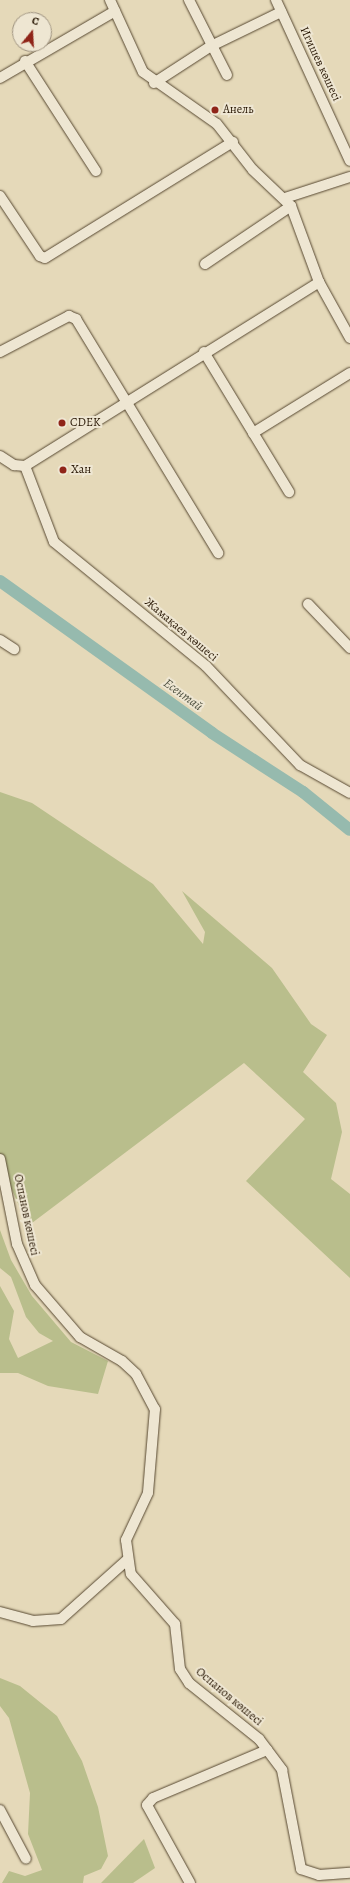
<!DOCTYPE html>
<html>
<head>
<meta charset="utf-8">
<style>
  body { margin:0 }
  #map { position:relative; width:350px; height:1883px; overflow:hidden; background:#e5d9b9; font-family:Alegreya,serif }
  div>[style] { position:absolute }
  [style*='--x'] { left:calc(var(--x)*1px); top:calc(var(--y)*1px); width:calc(var(--w)*1px); rotate:calc(var(--a)*1deg) }
  .green>* { inset:0; background:#b9be8c }
  .river>* { height:12px; margin:-6px; padding:0 6px; transform-origin:6px; border-radius:6px; background:#96baae }
  .roads { filter:drop-shadow(0 0 1px #574831) drop-shadow(0 0 1px #574831) }
  .minor>* { height:10px; margin:-5px; padding:0 5px; transform-origin:5px; border-radius:5px; background:#eee6d2 }
  .dots>* { width:11px; height:11px; translate:-50% -50%; box-sizing:border-box; border:2px solid #eee6d2; border-radius:50% }
  span { translate:-50% -50%; white-space:nowrap; text-align:center; line-height:1.15; -webkit-text-stroke:4px #eee6d2; paint-order:stroke }
  .street-label { font-size:12px; color:#281704 }
  .poi-label { font-size:12px; color:#281704 }
  .left { translate:0 -50%; text-align:left }
  .water-label { font-size:13px; color:#4e5040; font-style:italic }
  .north { position:absolute; left:12px; top:12px; width:40px; height:40px; box-sizing:border-box; background:#eee6d2; border:1px solid #9f9380; border-radius:50%; rotate:18deg; font-size:11px; font-weight:700; line-height:16px; text-align:center; color:#281704 }
  .north::after { content:''; display:block; margin:auto; width:14px; height:18px; background:#8f2418; clip-path:polygon(50% 0,100% 100%,50% 72%,0 100%) }
</style>
</head>
<body>
<div id="map">
  <div class="green">
    <i style="clip-path:polygon(0 792px,32px 803px,153px 884px,203px 944px,205px 932px,182px 891px,272px 968px,311px 1024px,327px 1035px,303px 1072px,336px 1103px,342px 1132px,331px 1179px,350px 1194px,350px 1278px,246px 1181px,305px 1119px,244px 1063px,28px 1226px,0 1163px)"></i>
    <i style="clip-path:polygon(0 1230px,11px 1260px,32px 1296px,71px 1342px,108px 1361px,98px 1394px,48px 1386px,18px 1373px,0 1373px,0 1286px,14px 1311px,9px 1339px,18px 1358px,53px 1341px,39px 1333px,26px 1317px,11px 1277px,0 1268px)"></i>
    <i style="clip-path:polygon(0 1678px,20px 1686px,57px 1716px,82px 1761px,98px 1807px,108px 1856px,101px 1869px,84px 1876px,83px 1883px,2px 1883px,9px 1871px,25px 1876px,42px 1870px,28px 1834px,30px 1793px,9px 1718px,0 1706px)"></i>
    <i style="clip-path:polygon(144px 1839px,155px 1868px,133px 1883px,101px 1883px)"></i>
  </div>
  <div class="river">
    <i style="--x:0;--y:581;--w:261;--a:35.6"></i>
    <i style="--x:212;--y:733;--w:108;--a:33"></i>
    <i style="--x:303;--y:792;--w:60;--a:39"></i>
  </div>
  <div class="roads">
    <div class="minor">
      <i style="--x:110;--y:0;--w:79;--a:65.4"></i>
      <i style="--x:143;--y:72;--w:90;--a:35.1"></i>
      <i style="--x:217;--y:124;--w:58;--a:52"></i>
      <i style="--x:253;--y:170;--w:52;--a:43.5"></i>
      <i style="--x:291;--y:206;--w:81;--a:69.8"></i>
      <i style="--x:319;--y:282;--w:64;--a:61"></i>
      <i style="--x:189;--y:0;--w:84;--a:63.1"></i>
      <i style="--x:276;--y:0;--w:177;--a:65.3"></i>
      <i style="--x:25;--y:61;--w:131;--a:57.2"></i>
      <i style="--x:0;--y:78;--w:133;--a:-30.2"></i>
      <i style="--x:154;--y:83;--w:68;--a:-33"></i>
      <i style="--x:211;--y:46;--w:78;--a:-25.9"></i>
      <i style="--x:0;--y:196;--w:72;--a:56.3"></i>
      <i style="--x:40;--y:256;--w:5;--a:22"></i>
      <i style="--x:45;--y:258;--w:221;--a:-31.7"></i>
      <i style="--x:285;--y:198;--w:68;--a:-17.9"></i>
      <i style="--x:205;--y:264;--w:104;--a:-34"></i>
      <i style="--x:0;--y:352;--w:78;--a:-27.6"></i>
      <i style="--x:69;--y:316;--w:8;--a:23"></i>
      <i style="--x:76;--y:319;--w:274;--a:58.7"></i>
      <i style="--x:204;--y:352;--w:164;--a:58.7"></i>
      <i style="--x:253;--y:433;--w:114;--a:-31.7"></i>
      <i style="--x:0;--y:456;--w:17;--a:33"></i>
      <i style="--x:14;--y:465;--w:11;--a:5"></i>
      <i style="--x:25;--y:466;--w:347;--a:-32"></i>
      <i style="--x:25;--y:466;--w:81;--a:69.1"></i>
      <i style="--x:54;--y:542;--w:196;--a:39.2"></i>
      <i style="--x:206;--y:666;--w:137;--a:46.5"></i>
      <i style="--x:300;--y:765;--w:57;--a:29.2"></i>
      <i style="--x:308;--y:604;--w:61;--a:46.3"></i>
      <i style="--x:0;--y:640;--w:17;--a:33"></i>
      <i style="--x:0;--y:1159;--w:87;--a:78.7"></i>
      <i style="--x:17;--y:1244;--w:45;--a:66.3"></i>
      <i style="--x:35;--y:1285;--w:69;--a:49.1"></i>
      <i style="--x:80;--y:1337;--w:48;--a:29.7"></i>
      <i style="--x:122;--y:1361;--w:19;--a:43"></i>
      <i style="--x:136;--y:1374;--w:40;--a:62"></i>
      <i style="--x:155;--y:1409;--w:84;--a:94.8"></i>
      <i style="--x:148;--y:1493;--w:52;--a:115.1"></i>
      <i style="--x:126;--y:1540;--w:34;--a:82"></i>
      <i style="--x:131;--y:1574;--w:67;--a:48.7"></i>
      <i style="--x:175;--y:1624;--w:45;--a:83.7"></i>
      <i style="--x:180;--y:1669;--w:17;--a:57"></i>
      <i style="--x:189;--y:1683;--w:90;--a:38.7"></i>
      <i style="--x:259;--y:1739;--w:39;--a:53"></i>
      <i style="--x:282;--y:1770;--w:101;--a:79.1"></i>
      <i style="--x:301;--y:1869;--w:19;--a:18"></i>
      <i style="--x:319;--y:1875;--w:31;--a:-4"></i>
      <i style="--x:0;--y:1612;--w:34;--a:15"></i>
      <i style="--x:33;--y:1621;--w:28;--a:-4"></i>
      <i style="--x:61;--y:1619;--w:90;--a:-41.8"></i>
      <i style="--x:0;--y:1810;--w:55;--a:62"></i>
      <i style="--x:190;--y:1883;--w:89;--a:-118.9"></i>
      <i style="--x:147;--y:1805;--w:9;--a:-49"></i>
      <i style="--x:153;--y:1798;--w:124;--a:-22.8"></i>
    </div>
  </div>
  <div class="dots">
    <i style="left:215px;top:110px;background:#8f2418"></i>
    <i style="left:62px;top:423px;background:#8f2418"></i>
    <i style="left:63px;top:470px;background:#8f2418"></i>
  </div>
  <div class="street-label">
    <span style="left:320px;top:64px;rotate:65deg">Игишев көшесі</span>
    <span style="left:181px;top:630px;rotate:40deg">Жамақаев көшесі</span>
    <span style="left:26px;top:1215px;rotate:78deg">Оспанов көшесі</span>
    <span style="left:229px;top:1697px;rotate:40deg">Оспанов көшесі</span>
  </div>
  <div class="poi-label">
    <span class="left" style="left:223px;top:110px">Анель</span>
    <span class="left" style="left:70px;top:423px">CDEK</span>
    <span class="left" style="left:71px;top:470px">Хан</span>
  </div>
  <div class="water-label">
    <span style="left:183px;top:695px;rotate:36deg">Есентай</span>
  </div>
  <div class="north">С</div>
</div>
</body>
</html>
